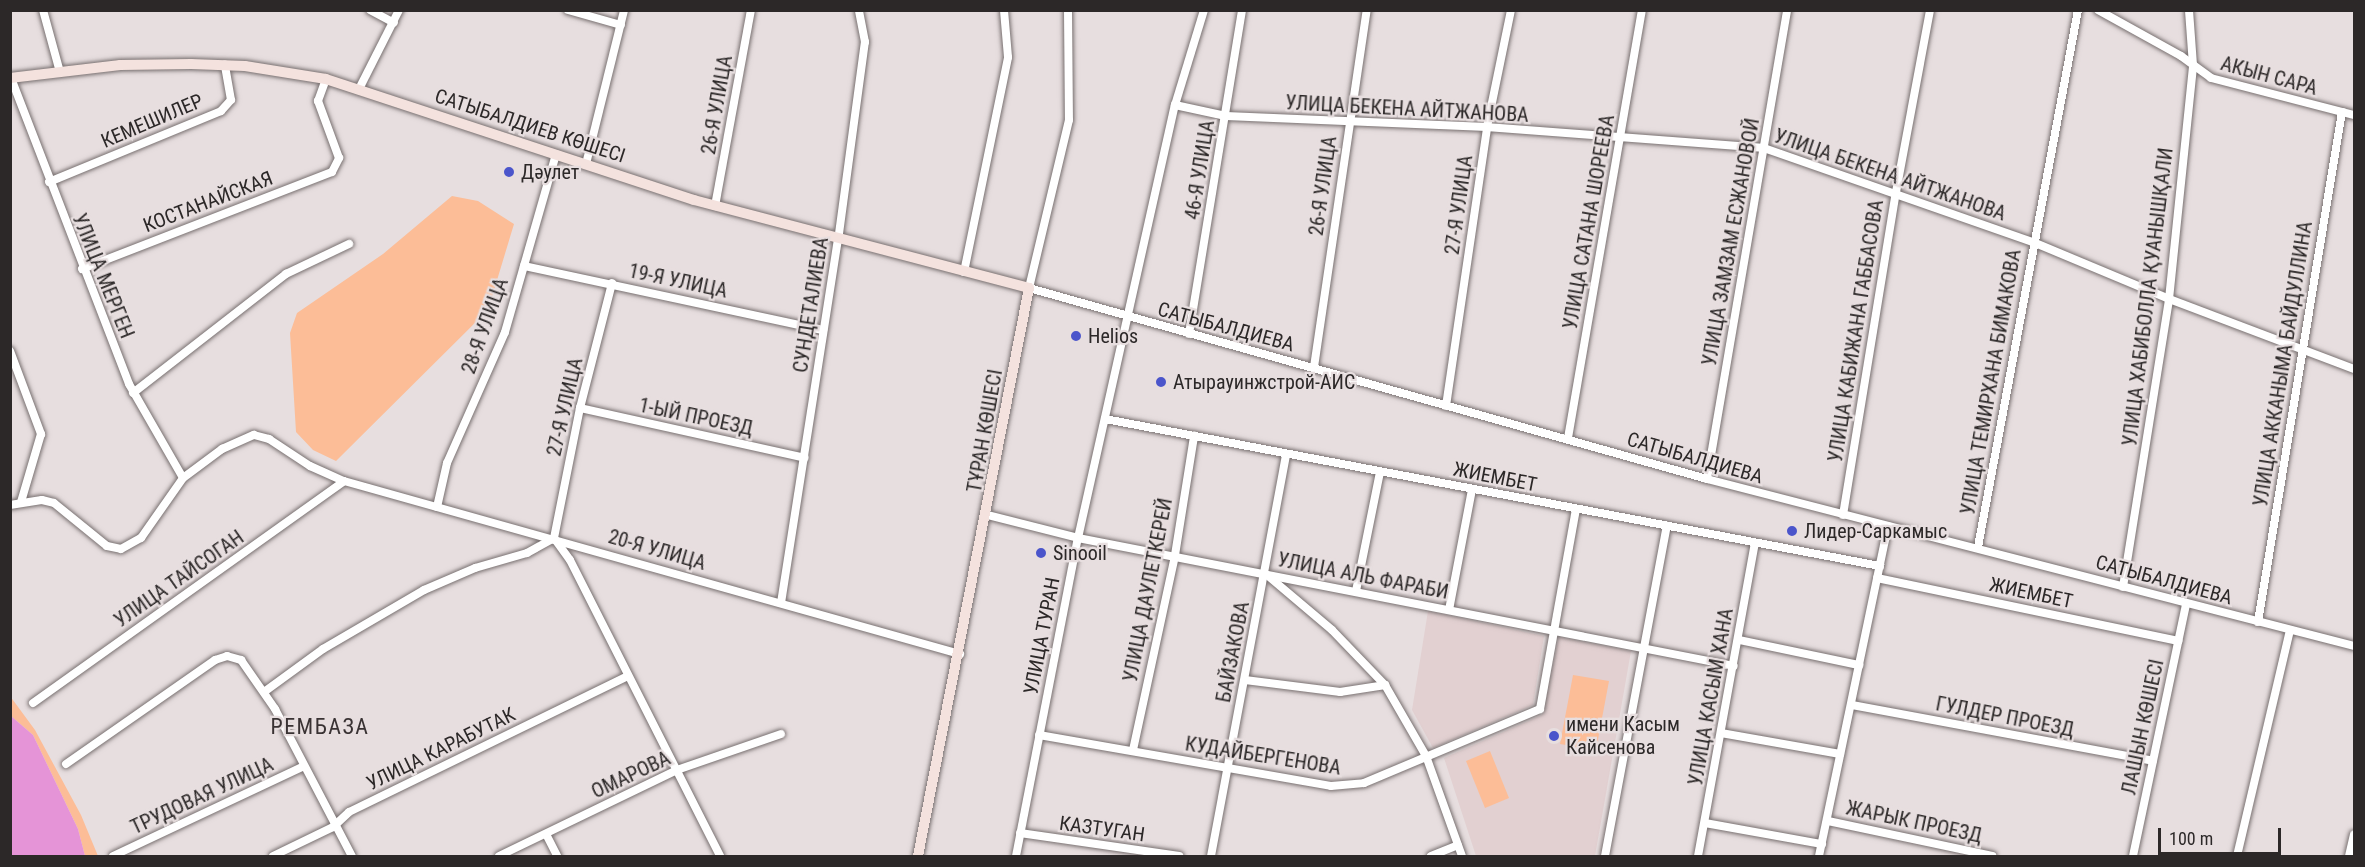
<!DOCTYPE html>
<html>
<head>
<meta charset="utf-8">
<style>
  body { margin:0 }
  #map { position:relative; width:2365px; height:867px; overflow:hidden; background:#e7dedf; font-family:"Roboto Condensed",sans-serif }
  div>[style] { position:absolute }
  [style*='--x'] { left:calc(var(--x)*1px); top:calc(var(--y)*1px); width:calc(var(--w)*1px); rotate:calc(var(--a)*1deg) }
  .built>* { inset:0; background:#e2d0d1 }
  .green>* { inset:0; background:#fcbd97 }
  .water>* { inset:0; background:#e594d7 }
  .roads { filter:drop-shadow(0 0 2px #787070) drop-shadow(0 0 2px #787070) }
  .minor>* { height:8px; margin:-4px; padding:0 4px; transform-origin:4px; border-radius:4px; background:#fff }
  .major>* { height:10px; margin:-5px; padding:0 5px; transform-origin:5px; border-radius:5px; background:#f4e2de }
  .dots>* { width:16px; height:16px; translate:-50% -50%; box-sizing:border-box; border:3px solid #e7dedf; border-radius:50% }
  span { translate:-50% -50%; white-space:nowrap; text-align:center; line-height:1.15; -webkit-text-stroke:4.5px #e7dedf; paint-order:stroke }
  .street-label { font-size:20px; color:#2c2828 }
  .poi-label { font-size:20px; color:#2c2828 }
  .left { translate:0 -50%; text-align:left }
  .quarter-label { font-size:22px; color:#393233; letter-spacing:1.5px }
  .frame { position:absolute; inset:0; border:12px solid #2c2828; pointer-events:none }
  .scale { position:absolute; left:2158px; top:828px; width:123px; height:27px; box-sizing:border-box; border:3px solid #2c2828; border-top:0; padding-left:8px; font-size:18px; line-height:21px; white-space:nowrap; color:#2c2828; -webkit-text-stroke:4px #e7dedf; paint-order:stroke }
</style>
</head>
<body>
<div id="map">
  <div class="built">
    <i style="clip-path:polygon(1428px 611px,1544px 636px,1533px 705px,1433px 748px,1412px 710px)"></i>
    <i style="clip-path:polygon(1559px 637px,1631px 651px,1595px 856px,1476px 856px,1444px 758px,1542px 715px)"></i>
  </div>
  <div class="green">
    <i style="clip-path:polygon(452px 196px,478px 201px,514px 224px,488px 310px,336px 461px,313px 450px,296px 432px,290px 333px,297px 313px,383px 254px)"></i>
    <i style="clip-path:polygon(1573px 675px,1609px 681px,1596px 750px,1560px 744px)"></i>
    <i style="clip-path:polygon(10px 696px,35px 730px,81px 815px,98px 856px,85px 856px,78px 829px,33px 735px,11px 716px)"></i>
    <i style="clip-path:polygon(1490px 751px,1509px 798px,1485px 808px,1466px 761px)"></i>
  </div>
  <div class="water">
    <i style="clip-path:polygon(11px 716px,33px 735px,78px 829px,85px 856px,11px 856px)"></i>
  </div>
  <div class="roads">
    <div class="minor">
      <i style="--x:43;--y:10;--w:64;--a:74.7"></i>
      <i style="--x:370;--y:10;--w:27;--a:28"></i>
      <i style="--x:568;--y:10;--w:55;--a:15.8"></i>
      <i style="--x:1068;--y:10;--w:110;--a:89.5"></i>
      <i style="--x:1069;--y:120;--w:173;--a:103.4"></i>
      <i style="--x:1029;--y:288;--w:704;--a:15.73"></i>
      <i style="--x:1707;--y:479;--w:668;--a:14.47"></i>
      <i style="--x:2098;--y:10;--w:95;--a:29"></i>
      <i style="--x:2181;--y:56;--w:37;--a:36"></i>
      <i style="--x:2211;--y:78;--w:148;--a:14.5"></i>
      <i style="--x:11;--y:78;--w:328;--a:68.9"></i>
      <i style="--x:129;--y:384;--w:108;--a:60.1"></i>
      <i style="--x:359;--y:89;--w:89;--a:-63.1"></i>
      <i style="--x:1175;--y:105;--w:52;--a:12.2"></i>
      <i style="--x:1226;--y:116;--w:261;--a:2.4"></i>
      <i style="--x:1487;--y:127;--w:278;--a:4.3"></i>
      <i style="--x:1764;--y:148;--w:285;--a:19.3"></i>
      <i style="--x:2033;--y:242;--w:147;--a:22.7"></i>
      <i style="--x:2169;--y:299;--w:198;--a:20.7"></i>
      <i style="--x:586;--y:164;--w:159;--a:-76.1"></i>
      <i style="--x:49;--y:182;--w:186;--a:-22.4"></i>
      <i style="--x:221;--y:111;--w:15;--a:-48"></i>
      <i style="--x:231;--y:100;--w:36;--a:-100"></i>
      <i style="--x:715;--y:206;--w:199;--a:-79.6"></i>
      <i style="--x:524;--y:266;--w:306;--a:12.1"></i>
      <i style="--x:82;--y:269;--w:268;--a:-21.2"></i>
      <i style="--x:332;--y:172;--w:16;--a:-63"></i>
      <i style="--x:339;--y:158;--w:61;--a:-110.2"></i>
      <i style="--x:318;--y:101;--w:23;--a:-70"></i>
      <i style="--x:964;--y:272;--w:219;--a:-78.4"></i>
      <i style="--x:1008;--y:57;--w:47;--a:-94.9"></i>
      <i style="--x:1189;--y:334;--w:328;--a:-80.7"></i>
      <i style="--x:10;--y:351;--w:89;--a:69.5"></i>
      <i style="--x:41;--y:434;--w:71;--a:106.4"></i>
      <i style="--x:1314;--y:367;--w:361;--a:-81.6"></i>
      <i style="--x:133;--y:393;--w:194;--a:-37.9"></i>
      <i style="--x:286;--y:274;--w:70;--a:-25.5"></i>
      <i style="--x:1446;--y:406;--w:282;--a:-81.6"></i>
      <i style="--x:1487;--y:127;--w:119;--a:-78.4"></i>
      <i style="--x:580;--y:408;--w:230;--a:12.5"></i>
      <i style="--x:1105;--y:419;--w:789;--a:10.74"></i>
      <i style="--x:1568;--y:438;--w:434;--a:-80.2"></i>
      <i style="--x:1707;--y:479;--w:476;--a:-80.3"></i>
      <i style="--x:10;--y:505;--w:32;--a:-9"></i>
      <i style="--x:42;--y:500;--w:12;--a:14"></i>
      <i style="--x:54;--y:503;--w:68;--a:39.1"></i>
      <i style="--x:107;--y:546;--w:14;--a:12"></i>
      <i style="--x:121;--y:549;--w:23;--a:-29"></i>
      <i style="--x:141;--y:538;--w:73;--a:-55"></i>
      <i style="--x:183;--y:478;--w:49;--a:-36.6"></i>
      <i style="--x:222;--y:449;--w:35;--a:-24"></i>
      <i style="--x:254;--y:435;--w:16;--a:15"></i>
      <i style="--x:269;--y:439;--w:49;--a:33.4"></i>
      <i style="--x:310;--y:466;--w:37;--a:24"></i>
      <i style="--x:344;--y:481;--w:640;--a:15.69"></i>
      <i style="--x:437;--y:507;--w:45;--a:-77.2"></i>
      <i style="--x:447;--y:463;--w:143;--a:-66.1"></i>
      <i style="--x:505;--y:332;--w:185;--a:-74"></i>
      <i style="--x:988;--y:515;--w:93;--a:14.3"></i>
      <i style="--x:1078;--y:538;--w:668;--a:11.04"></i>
      <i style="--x:1843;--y:515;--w:327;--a:-80.7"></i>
      <i style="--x:1896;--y:192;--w:185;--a:-79.4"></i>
      <i style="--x:554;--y:538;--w:27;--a:54"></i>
      <i style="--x:570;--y:560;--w:332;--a:63.1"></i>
      <i style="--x:554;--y:538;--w:133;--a:-78.7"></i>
      <i style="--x:580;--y:408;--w:129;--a:-75.6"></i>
      <i style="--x:1978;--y:547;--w:546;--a:-79.45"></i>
      <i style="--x:1267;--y:575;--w:85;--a:40.2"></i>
      <i style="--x:1332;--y:630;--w:76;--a:46.1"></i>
      <i style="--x:1385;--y:685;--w:82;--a:60"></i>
      <i style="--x:1426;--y:756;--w:106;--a:70.2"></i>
      <i style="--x:1877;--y:578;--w:308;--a:11.8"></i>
      <i style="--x:2123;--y:587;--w:292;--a:-80.9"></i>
      <i style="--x:2169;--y:299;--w:235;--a:-84.1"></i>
      <i style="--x:2193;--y:65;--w:55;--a:-94.2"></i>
      <i style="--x:1356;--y:591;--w:121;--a:-78.6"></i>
      <i style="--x:781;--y:603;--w:366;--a:-81.1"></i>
      <i style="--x:838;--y:241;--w:201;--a:-82.3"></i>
      <i style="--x:865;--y:42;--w:33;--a:-101"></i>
      <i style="--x:1449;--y:610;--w:123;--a:-79.2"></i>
      <i style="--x:2258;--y:622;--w:517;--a:-80.65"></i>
      <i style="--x:1739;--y:640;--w:123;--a:11.8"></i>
      <i style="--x:1245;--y:680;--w:96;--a:7.2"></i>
      <i style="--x:1340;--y:692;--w:46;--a:-8.8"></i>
      <i style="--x:264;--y:692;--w:73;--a:-36.1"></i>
      <i style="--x:323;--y:649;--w:117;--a:-30.3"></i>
      <i style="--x:424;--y:590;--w:56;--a:-23.3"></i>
      <i style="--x:475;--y:568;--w:54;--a:-16.1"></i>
      <i style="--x:527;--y:553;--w:31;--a:-29"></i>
      <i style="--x:33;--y:703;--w:382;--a:-35.5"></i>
      <i style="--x:1852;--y:705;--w:306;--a:10.5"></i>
      <i style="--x:1721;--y:733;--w:121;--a:10"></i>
      <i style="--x:1039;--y:735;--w:296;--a:9.9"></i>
      <i style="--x:1331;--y:786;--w:33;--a:-5"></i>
      <i style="--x:1364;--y:783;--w:191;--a:-22.8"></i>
      <i style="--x:1540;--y:709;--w:203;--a:-79.8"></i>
      <i style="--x:1133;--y:750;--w:199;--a:-77.8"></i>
      <i style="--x:1175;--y:555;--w:121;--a:-80.9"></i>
      <i style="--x:66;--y:764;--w:182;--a:-34.9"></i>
      <i style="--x:215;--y:660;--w:13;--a:-18"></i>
      <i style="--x:227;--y:656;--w:15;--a:16"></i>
      <i style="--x:241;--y:660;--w:60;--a:55.2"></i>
      <i style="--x:275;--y:709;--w:166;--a:62.4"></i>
      <i style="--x:1828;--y:821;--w:168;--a:12"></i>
      <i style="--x:1705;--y:823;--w:119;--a:10.2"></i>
      <i style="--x:1020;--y:833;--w:161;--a:8.2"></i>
      <i style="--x:546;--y:834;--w:25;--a:63"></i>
      <i style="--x:113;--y:856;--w:211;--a:-25.2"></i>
      <i style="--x:273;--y:856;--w:67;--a:-25.8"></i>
      <i style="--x:333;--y:827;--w:22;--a:-43"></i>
      <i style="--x:349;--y:812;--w:310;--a:-26"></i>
      <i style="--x:499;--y:856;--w:198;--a:-25.8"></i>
      <i style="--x:677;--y:770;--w:110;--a:-19.1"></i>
      <i style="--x:1016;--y:856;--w:324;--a:-79"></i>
      <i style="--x:1078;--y:538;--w:444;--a:-77.4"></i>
      <i style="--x:1175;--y:105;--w:99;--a:-73"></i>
      <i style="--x:1211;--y:856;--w:409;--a:-79.4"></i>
      <i style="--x:1431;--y:856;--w:29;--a:-22"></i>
      <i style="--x:1605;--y:856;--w:336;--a:-79.4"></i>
      <i style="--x:1698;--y:856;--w:318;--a:-79.7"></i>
      <i style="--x:1819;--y:856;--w:337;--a:-78.2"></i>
      <i style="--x:2133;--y:856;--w:258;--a:-78.1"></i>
      <i style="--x:2237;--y:856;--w:232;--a:-76.8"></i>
      <i style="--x:2349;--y:856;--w:22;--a:-77"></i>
    </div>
    <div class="major">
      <i style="--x:10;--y:78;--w:111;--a:-6.7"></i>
      <i style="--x:120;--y:65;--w:71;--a:-0.8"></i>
      <i style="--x:191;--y:64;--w:54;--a:2.1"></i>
      <i style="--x:245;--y:66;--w:82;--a:9.1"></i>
      <i style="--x:326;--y:79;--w:387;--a:18.2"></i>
      <i style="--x:694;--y:200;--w:346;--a:14.7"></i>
      <i style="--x:1029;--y:288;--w:579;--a:101.06"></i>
    </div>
  </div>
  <div class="dots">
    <i style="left:509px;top:172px;background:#4b55cb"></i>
    <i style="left:1076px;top:336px;background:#4b55cb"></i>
    <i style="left:1161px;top:382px;background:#4b55cb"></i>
    <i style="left:1792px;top:531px;background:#4b55cb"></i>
    <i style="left:1041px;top:553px;background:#4b55cb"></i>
    <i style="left:1554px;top:736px;background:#4b55cb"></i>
  </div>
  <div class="street-label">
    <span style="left:2269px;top:76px;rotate:15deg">АКЫН САРА</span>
    <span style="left:717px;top:105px;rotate:-80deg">26-Я УЛИЦА</span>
    <span style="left:1407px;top:109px;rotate:3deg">УЛИЦА БЕКЕНА АЙТЖАНОВА</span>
    <span style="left:152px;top:121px;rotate:-23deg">КЕМЕШИЛЕР</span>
    <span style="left:530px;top:126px;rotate:18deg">САТЫБАЛДИЕВ КӨШЕСІ</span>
    <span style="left:1200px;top:170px;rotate:-81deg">46-Я УЛИЦА</span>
    <span style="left:1890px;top:175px;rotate:19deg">УЛИЦА БЕКЕНА АЙТЖАНОВА</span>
    <span style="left:1323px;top:186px;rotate:-82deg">26-Я УЛИЦА</span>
    <span style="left:208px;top:202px;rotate:-21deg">КОСТАНАЙСКАЯ</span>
    <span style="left:1459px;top:205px;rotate:-82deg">27-Я УЛИЦА</span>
    <span style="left:1589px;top:222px;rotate:-80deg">УЛИЦА САТАНА ШОРЕЕВА</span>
    <span style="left:1731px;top:242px;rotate:-80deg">УЛИЦА ЗАМЗАМ ЕСЖАНОВОЙ</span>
    <span style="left:103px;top:276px;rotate:68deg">УЛИЦА МЕРГЕН</span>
    <span style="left:678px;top:281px;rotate:12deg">19-Я УЛИЦА</span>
    <span style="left:2148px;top:297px;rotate:-83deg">УЛИЦА ХАБИБОЛЛА ҚУАНЫШҚАЛИ</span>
    <span style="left:811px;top:305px;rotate:-81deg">СУНДЕТАЛИЕВА</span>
    <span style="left:485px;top:326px;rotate:-70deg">28-Я УЛИЦА</span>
    <span style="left:1226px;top:327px;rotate:15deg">САТЫБАЛДИЕВА</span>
    <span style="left:1856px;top:331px;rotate:-81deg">УЛИЦА КАБИЖАНА ГАББАСОВА</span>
    <span style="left:2283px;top:364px;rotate:-81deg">УЛИЦА АККАНЫМА БАЙДУЛЛИНА</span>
    <span style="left:1991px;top:382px;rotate:-80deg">УЛИЦА ТЕМИРХАНА БИМАКОВА</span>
    <span style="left:565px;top:407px;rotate:-77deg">27-Я УЛИЦА</span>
    <span style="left:696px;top:417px;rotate:12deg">1-ЫЙ ПРОЕЗД</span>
    <span style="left:985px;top:431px;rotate:-80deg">ТҰРАН КӨШЕСІ</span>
    <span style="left:1695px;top:458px;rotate:16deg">САТЫБАЛДИЕВА</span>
    <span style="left:1495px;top:477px;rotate:11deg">ЖИЕМБЕТ</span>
    <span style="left:657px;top:550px;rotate:16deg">20-Я УЛИЦА</span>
    <span style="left:1363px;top:576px;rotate:11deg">УЛИЦА АЛЬ ФАРАБИ</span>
    <span style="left:179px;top:579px;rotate:-35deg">УЛИЦА ТАЙСОГАН</span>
    <span style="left:2164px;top:580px;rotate:15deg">САТЫБАЛДИЕВА</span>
    <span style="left:1148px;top:590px;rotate:-79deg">УЛИЦА ДАУЛЕТКЕРЕЙ</span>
    <span style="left:2031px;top:593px;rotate:12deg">ЖИЕМБЕТ</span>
    <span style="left:1042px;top:636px;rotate:-79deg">УЛИЦА ТУРАН</span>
    <span style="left:1233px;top:652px;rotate:-79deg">БАЙЗАКОВА</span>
    <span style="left:1711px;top:697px;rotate:-80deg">УЛИЦА КАСЫМ ХАНА</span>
    <span style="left:2005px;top:717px;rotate:11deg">ГУЛДЕР ПРОЕЗД</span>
    <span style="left:2143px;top:727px;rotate:-78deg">ЛАШЫН КӨШЕСІ</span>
    <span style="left:441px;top:749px;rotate:-26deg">УЛИЦА КАРАБУТАК</span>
    <span style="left:1263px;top:756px;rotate:9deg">КУДАЙБЕРГЕНОВА</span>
    <span style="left:631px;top:775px;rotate:-25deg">ОМАРОВА</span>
    <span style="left:202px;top:796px;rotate:-25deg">ТРУДОВАЯ УЛИЦА</span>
    <span style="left:1914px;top:822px;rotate:12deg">ЖАРЫК ПРОЕЗД</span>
    <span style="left:1102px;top:829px;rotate:8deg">КАЗТУГАН</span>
  </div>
  <div class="poi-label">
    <span class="left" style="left:521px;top:172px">Дәулет</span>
    <span class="left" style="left:1088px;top:336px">Helios</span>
    <span class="left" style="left:1173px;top:382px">Атырауинжстрой-АИС</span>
    <span class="left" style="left:1804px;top:531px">Лидер-Саркамыс</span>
    <span class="left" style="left:1053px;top:553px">Sinooil</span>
    <span class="left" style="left:1566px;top:736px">имени Касым<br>Кайсенова</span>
  </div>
  <div class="quarter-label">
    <span style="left:320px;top:727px">РЕМБАЗА</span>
  </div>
  <div class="frame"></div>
  <div class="scale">100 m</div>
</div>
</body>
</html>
